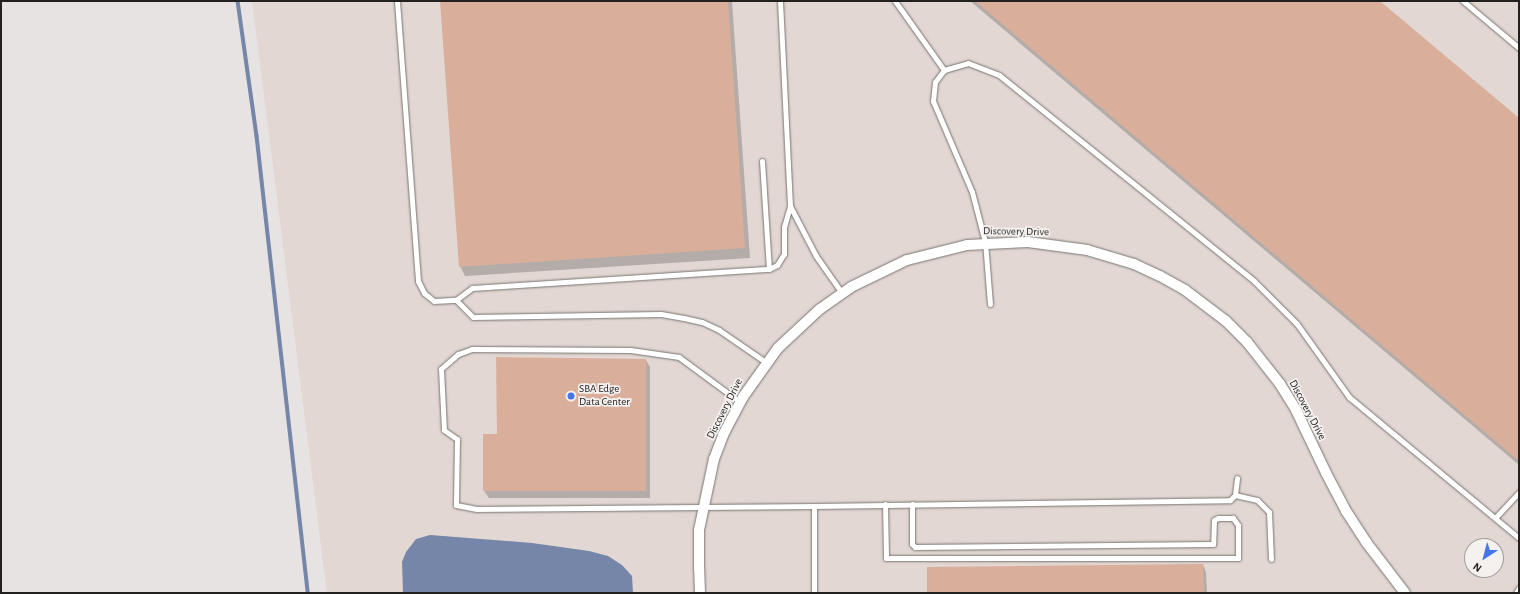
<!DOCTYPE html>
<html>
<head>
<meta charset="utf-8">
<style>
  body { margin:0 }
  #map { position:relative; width:1520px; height:594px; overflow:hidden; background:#e7e3e2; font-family:"Alegreya Sans",sans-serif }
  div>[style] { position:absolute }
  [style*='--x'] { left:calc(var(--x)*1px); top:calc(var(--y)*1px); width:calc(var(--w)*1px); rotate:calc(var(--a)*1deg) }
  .built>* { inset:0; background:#e2d7d2 }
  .water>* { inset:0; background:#7586a9 }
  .shadow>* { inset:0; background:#0003 }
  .stream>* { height:3.5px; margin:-1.75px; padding:0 1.75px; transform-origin:1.75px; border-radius:1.75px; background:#7586a9 }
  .building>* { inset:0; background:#d9af9b }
  .roads { filter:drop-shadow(0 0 1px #787573) drop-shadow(0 0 1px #787573) }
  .lane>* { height:5px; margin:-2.5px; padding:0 2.5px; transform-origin:2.5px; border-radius:2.5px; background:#fff }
  .street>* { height:10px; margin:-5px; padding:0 5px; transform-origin:5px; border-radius:5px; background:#fff }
  .dots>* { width:11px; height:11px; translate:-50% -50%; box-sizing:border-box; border:2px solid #f4f1ef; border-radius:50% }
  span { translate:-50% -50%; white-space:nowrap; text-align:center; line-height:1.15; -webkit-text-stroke:3.5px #f4f1ef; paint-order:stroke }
  .street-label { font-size:11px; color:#222120 }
  .poi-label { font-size:11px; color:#222120 }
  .left { translate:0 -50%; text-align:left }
  .frame { position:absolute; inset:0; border:2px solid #222120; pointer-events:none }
  .north { position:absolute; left:1464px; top:538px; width:40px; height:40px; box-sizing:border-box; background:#f4f1ef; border:1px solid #a09e9c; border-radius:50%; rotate:216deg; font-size:11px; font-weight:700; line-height:16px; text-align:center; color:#222120 }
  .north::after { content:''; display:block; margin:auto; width:14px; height:18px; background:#4775e7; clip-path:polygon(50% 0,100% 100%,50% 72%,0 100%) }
</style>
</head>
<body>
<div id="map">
  <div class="built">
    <i style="clip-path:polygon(evenodd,252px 1px,1519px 1px,1519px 593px,327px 593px,252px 1px,1472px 546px,1496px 546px,1496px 570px,1472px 570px,1472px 546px)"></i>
  </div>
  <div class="water">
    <i style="clip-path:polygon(430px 535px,532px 543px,589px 551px,608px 556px,622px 565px,632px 576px,633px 593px,403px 593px,402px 562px,406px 552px,416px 539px)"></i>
  </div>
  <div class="shadow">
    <i style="clip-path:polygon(441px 1px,732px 1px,750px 258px,465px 276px,460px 266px)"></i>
    <i style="clip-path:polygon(970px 1px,1379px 1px,1519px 120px,1519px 465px)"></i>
    <i style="clip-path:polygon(646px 360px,650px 367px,650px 498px,489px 498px,484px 491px,498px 435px)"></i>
    <i style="clip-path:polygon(1203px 565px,1206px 572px,1207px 593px,928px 593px)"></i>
  </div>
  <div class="stream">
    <i style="--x:238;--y:1;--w:136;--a:82"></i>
    <i style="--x:257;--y:136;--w:460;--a:83.6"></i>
  </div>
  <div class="building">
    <i style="clip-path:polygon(440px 1px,728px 1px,745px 248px,459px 267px)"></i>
    <i style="clip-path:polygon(975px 1px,1380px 1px,1519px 118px,1519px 461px)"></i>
    <i style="clip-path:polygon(496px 357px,646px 359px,646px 491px,483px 491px,483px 434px,497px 434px)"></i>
    <i style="clip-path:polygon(1203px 564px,1204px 593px,927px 593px,927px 567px)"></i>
  </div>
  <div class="roads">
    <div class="lane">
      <i style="--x:397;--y:1;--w:281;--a:85.7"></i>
      <i style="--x:418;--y:281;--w:13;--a:63"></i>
      <i style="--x:424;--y:293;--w:13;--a:39"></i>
      <i style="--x:434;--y:301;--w:22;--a:-3"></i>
      <i style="--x:456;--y:300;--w:24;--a:45"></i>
      <i style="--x:473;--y:317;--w:188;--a:-0.9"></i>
      <i style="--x:661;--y:314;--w:23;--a:10"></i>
      <i style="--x:684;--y:318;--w:18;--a:13"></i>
      <i style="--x:702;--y:322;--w:19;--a:25"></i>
      <i style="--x:719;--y:330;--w:58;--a:34.5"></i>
      <i style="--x:780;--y:1;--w:205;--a:87.2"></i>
      <i style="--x:790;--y:206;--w:56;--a:62.5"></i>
      <i style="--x:816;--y:256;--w:45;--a:54.9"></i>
      <i style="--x:895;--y:1;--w:85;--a:54.6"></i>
      <i style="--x:1463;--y:1;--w:73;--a:40"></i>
      <i style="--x:762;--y:161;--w:108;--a:86.3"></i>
      <i style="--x:456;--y:300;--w:20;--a:-37"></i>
      <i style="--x:472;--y:288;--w:298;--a:-3.7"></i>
      <i style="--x:769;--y:269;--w:9;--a:-27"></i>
      <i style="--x:777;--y:265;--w:13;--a:-58"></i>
      <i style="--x:784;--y:254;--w:27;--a:-90"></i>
      <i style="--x:784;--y:227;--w:22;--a:-74"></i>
      <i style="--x:990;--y:304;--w:62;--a:-94.6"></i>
      <i style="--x:985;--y:242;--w:52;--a:-104.6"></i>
      <i style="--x:972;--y:192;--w:99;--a:-113.2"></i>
      <i style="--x:933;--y:101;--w:19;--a:-84"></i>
      <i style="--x:935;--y:82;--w:15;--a:-53"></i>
      <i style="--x:944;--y:70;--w:25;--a:-16"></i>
      <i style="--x:968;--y:63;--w:33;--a:21"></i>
      <i style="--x:999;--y:75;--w:328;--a:38.9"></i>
      <i style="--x:1254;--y:281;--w:61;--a:45"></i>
      <i style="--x:1297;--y:324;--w:90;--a:54.5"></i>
      <i style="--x:1349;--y:397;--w:221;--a:39.7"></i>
      <i style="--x:740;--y:402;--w:76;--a:-143.6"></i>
      <i style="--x:679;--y:357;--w:49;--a:-171.7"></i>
      <i style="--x:631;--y:350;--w:159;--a:-179.6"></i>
      <i style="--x:472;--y:349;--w:15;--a:160"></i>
      <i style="--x:458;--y:354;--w:23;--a:139"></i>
      <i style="--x:441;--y:369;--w:61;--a:87.2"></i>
      <i style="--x:444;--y:430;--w:16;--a:35"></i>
      <i style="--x:457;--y:439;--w:66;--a:90.9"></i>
      <i style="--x:456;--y:505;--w:21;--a:11"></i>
      <i style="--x:477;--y:509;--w:337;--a:-0.5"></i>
      <i style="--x:814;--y:506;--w:87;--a:90"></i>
      <i style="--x:1235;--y:495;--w:23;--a:13"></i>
      <i style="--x:1257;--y:500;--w:17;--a:45"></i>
      <i style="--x:1269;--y:512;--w:47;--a:87.6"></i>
      <i style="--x:885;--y:504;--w:54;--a:88.9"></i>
      <i style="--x:886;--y:558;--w:352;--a:0"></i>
      <i style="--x:1238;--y:558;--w:33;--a:-90"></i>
      <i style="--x:1238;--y:525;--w:9;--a:-126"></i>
      <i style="--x:1233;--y:518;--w:15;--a:180"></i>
      <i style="--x:1218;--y:518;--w:4;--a:153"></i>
      <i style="--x:1214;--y:520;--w:24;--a:92"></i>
      <i style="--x:1213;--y:544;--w:298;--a:179.4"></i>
      <i style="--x:915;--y:547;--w:4;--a:-135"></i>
      <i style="--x:912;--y:544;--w:40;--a:-90"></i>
      <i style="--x:814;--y:506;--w:416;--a:-0.8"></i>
      <i style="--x:1230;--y:500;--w:7;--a:-45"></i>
      <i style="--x:1235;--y:495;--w:17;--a:-83"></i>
      <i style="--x:1495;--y:518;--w:35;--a:-47"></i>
      <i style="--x:1516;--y:593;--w:6;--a:-59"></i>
    </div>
    <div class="street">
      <i style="--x:700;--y:593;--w:26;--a:-92"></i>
      <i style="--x:699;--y:567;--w:37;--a:-90"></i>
      <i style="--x:699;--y:530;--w:73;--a:-78.1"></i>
      <i style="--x:714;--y:459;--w:26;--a:-69"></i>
      <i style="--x:723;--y:435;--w:43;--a:-62.2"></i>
      <i style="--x:743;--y:397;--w:60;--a:-54.5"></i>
      <i style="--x:778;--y:348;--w:57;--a:-42.9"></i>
      <i style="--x:820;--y:309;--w:38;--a:-35"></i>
      <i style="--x:851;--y:287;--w:62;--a:-25.7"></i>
      <i style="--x:907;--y:260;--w:62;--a:-14"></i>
      <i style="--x:967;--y:245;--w:61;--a:-2.8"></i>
      <i style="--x:1028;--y:242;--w:60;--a:7.7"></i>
      <i style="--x:1087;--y:250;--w:49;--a:16.6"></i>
      <i style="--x:1134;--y:264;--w:29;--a:25"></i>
      <i style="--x:1160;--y:276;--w:29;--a:29"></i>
      <i style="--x:1185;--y:290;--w:51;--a:37.1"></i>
      <i style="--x:1226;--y:321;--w:30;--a:45"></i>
      <i style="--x:1247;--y:342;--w:53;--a:51.8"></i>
      <i style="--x:1280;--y:384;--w:31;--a:58"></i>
      <i style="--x:1296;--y:410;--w:70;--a:64.5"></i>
      <i style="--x:1326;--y:473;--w:43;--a:62.2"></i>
      <i style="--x:1346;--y:511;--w:37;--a:57"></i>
      <i style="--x:1366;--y:542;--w:64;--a:52.6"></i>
    </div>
  </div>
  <div class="dots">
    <i style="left:571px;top:396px;background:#4775e7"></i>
  </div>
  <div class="street-label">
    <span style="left:1016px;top:232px;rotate:1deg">Discovery Drive</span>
    <span style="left:725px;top:409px;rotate:-63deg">Discovery Drive</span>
    <span style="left:1307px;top:410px;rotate:62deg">Discovery Drive</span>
  </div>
  <div class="poi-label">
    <span class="left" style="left:579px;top:396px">SBA Edge<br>Data Center</span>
  </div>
  <div class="frame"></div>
  <div class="north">N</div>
</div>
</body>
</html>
